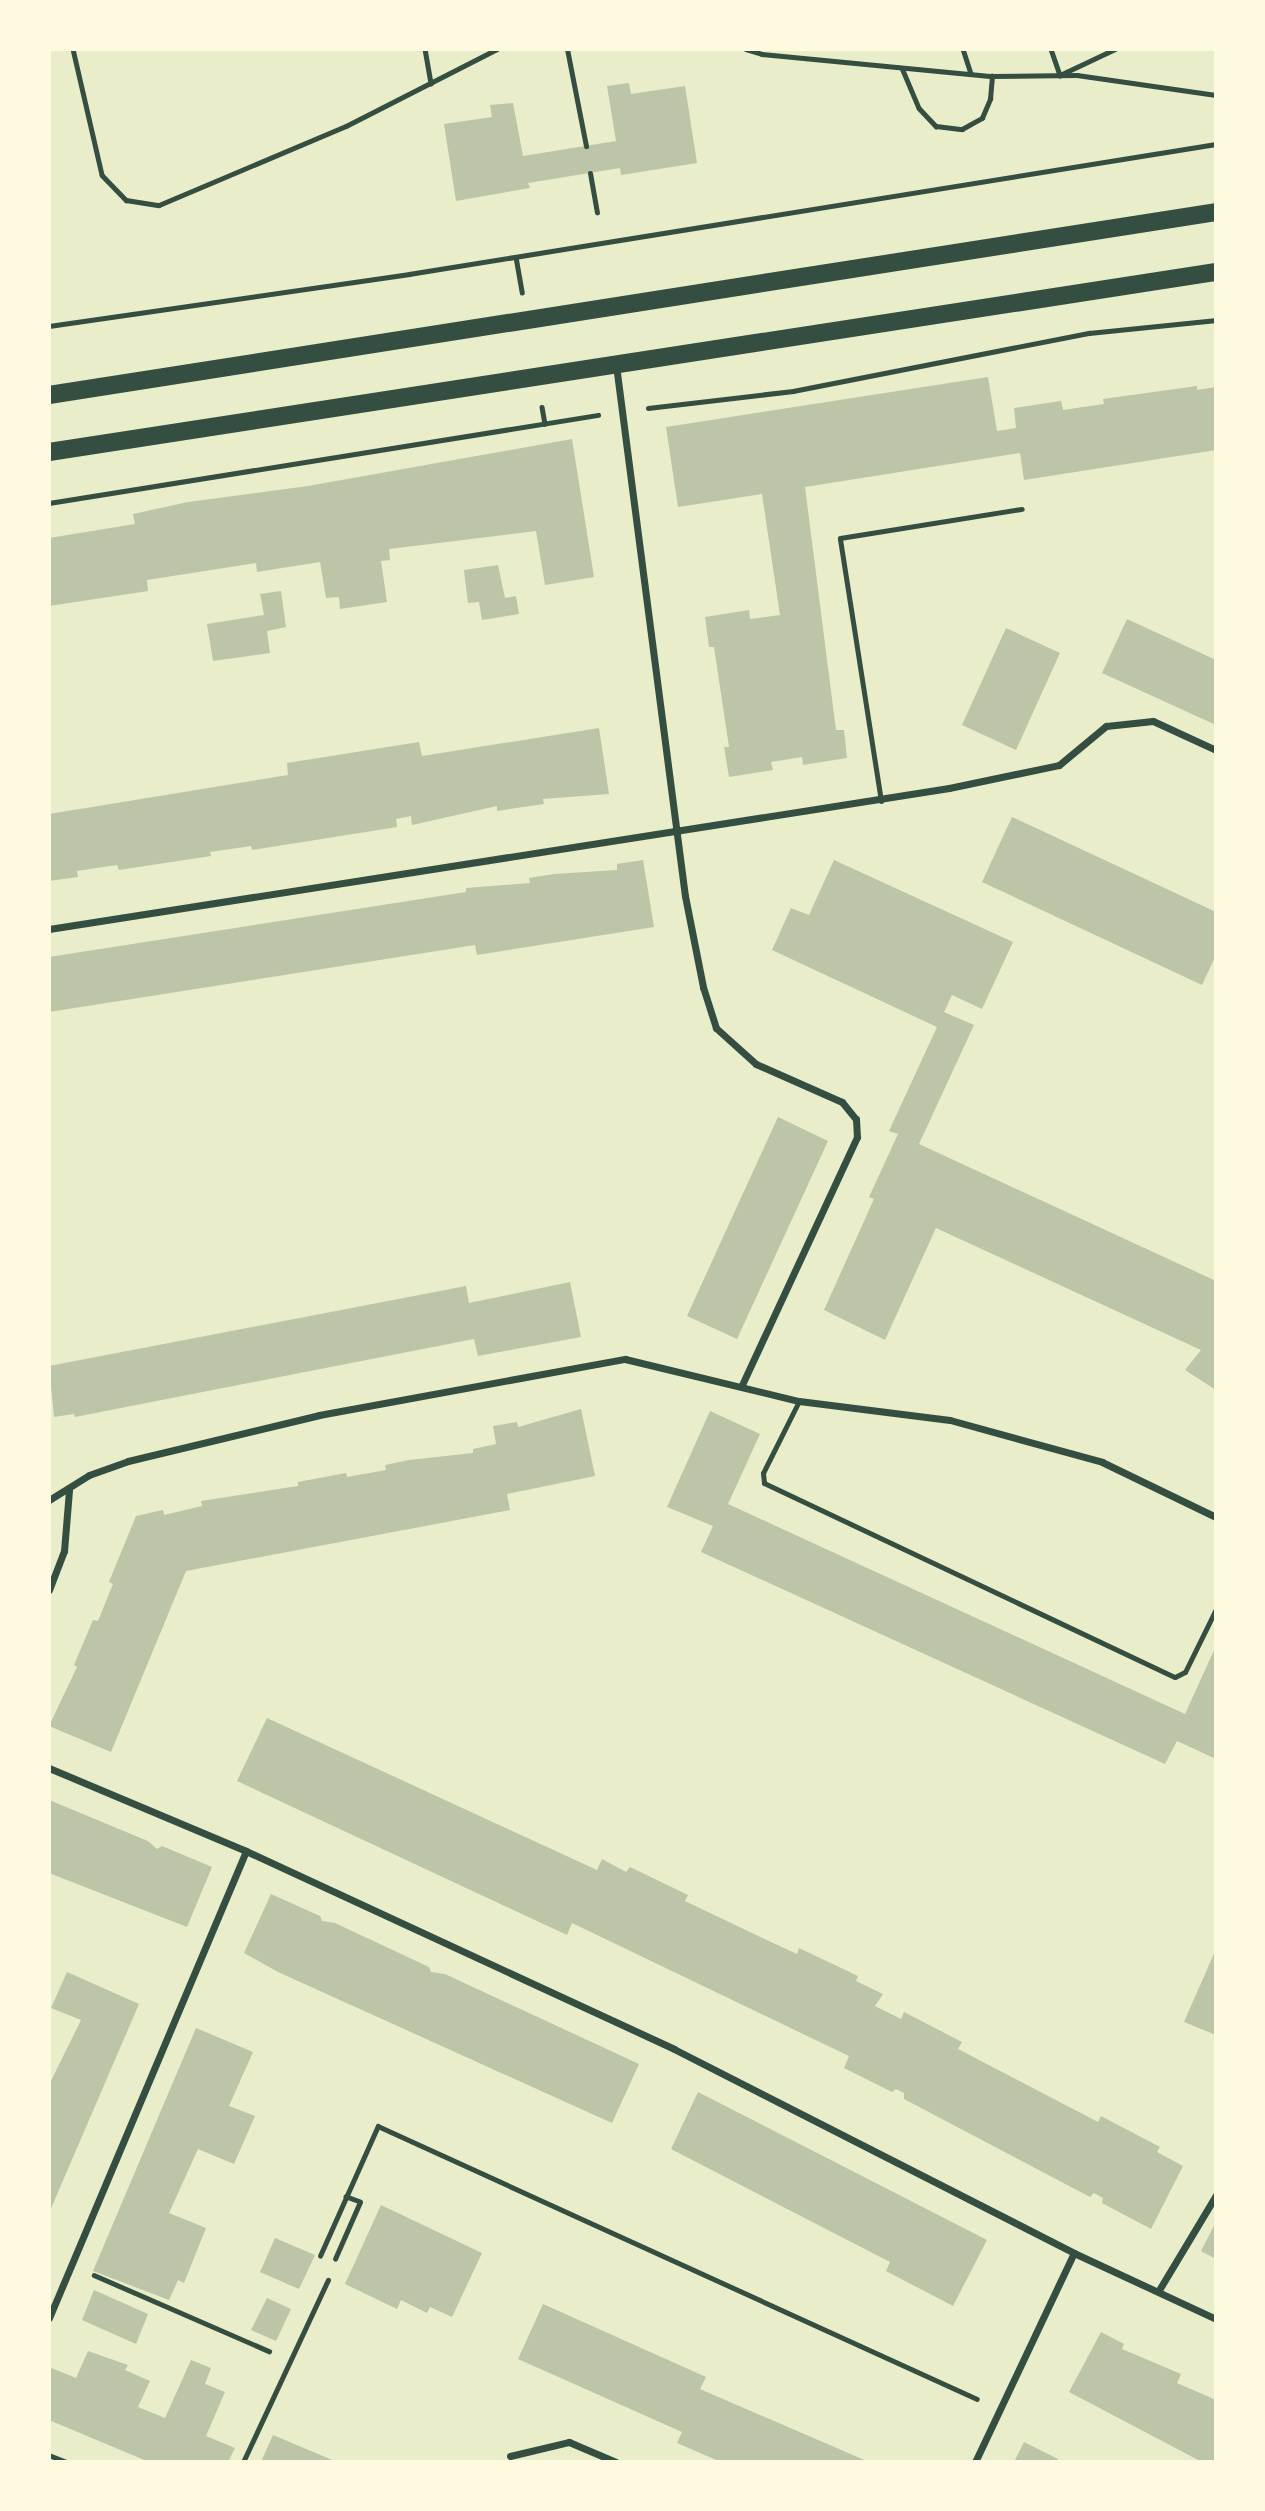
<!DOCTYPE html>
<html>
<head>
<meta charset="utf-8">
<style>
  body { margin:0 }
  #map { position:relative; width:1265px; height:2511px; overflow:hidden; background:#e9edc9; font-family:"Space Grotesk",sans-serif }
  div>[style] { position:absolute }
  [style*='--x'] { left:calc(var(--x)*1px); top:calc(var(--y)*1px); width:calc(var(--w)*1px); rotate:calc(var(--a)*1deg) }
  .building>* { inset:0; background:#bcc5a7 }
  .path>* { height:4.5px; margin:-2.25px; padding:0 2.25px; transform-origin:2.25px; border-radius:2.25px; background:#344e41 }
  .service>* { height:5px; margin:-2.5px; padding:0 2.5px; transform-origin:2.5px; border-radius:2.5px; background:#344e41 }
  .minor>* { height:7px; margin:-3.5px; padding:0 3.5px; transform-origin:3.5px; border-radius:3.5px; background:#344e41 }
  .primary>* { height:18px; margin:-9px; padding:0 9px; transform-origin:9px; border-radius:9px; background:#344e41 }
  span { translate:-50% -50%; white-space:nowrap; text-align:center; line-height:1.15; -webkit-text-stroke:6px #fefae0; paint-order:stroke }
  .frame { position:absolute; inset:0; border:51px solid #fefae0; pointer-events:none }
</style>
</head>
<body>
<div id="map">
  <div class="building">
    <i style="clip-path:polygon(629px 83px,631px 94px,685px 86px,697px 163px,621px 175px,620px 168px,528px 183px,530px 188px,456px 201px,444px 124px,492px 117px,490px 105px,513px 103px,523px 156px,616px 141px,607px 86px)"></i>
    <i style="clip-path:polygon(988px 377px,997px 431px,1016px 428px,1014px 408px,1061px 401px,1063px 410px,1104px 404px,1103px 399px,1197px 386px,1197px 390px,1216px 387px,1216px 450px,1024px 480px,1020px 453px,805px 487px,836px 730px,844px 730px,847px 758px,803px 765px,802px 757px,771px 762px,773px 770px,729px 777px,724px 747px,729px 747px,714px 647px,709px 647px,705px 617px,749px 610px,750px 619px,780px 615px,762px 494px,678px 507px,666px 427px)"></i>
    <i style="clip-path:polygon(572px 439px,594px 577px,545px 585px,536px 531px,389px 549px,390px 560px,381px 561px,387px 602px,340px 609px,339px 597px,326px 598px,320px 562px,257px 572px,256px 563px,147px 580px,148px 591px,49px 606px,49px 538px,135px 524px,133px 514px,188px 502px,308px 486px)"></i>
    <i style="clip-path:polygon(498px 565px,505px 598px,516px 596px,519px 614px,482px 620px,479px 602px,468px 603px,464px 570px)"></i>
    <i style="clip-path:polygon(281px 591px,286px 627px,267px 631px,270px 653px,213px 661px,207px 624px,264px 615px,260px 594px)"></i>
    <i style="clip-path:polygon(1127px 619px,1216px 660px,1216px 725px,1102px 673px)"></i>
    <i style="clip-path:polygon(1006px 628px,1060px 653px,1016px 750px,962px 725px)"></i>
    <i style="clip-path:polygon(599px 728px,609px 794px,543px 799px,544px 804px,497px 811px,497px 806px,412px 825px,411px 816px,396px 819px,397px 827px,252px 850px,251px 846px,210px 852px,211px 856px,119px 870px,117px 865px,77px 871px,78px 877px,49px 881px,49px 814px,288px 775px,287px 763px,419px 742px,422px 756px)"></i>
    <i style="clip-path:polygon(1012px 817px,1216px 912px,1216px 955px,1202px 985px,982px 882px)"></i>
    <i style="clip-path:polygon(643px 860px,654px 927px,477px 955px,475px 945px,49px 1012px,49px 957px,466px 892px,466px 888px,530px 883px,529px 878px,554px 874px,617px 870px,617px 864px)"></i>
    <i style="clip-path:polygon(834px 860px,1013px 942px,982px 1009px,952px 995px,944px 1012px,974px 1025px,919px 1144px,1216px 1281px,1216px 1390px,1185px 1370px,1201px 1350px,936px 1228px,885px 1340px,824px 1310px,874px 1199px,869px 1197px,898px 1134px,889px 1131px,937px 1027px,772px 950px,791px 908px,809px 915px)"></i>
    <i style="clip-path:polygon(778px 1117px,828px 1141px,737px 1339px,687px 1316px)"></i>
    <i style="clip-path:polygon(570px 1282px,581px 1337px,478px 1356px,474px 1339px,75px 1417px,74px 1414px,54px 1417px,49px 1366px,466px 1286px,469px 1303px)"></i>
    <i style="clip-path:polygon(581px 1409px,595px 1476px,507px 1494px,510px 1510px,186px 1571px,111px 1752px,49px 1726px,77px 1667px,74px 1665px,93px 1620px,98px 1621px,113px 1584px,109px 1582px,136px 1516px,163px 1510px,164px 1515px,202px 1506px,201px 1501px,298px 1486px,298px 1482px,346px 1473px,347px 1477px,386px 1470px,385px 1465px,409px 1460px,473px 1453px,473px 1449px,496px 1444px,493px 1426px,517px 1422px,518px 1427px)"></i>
    <i style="clip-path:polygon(710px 1411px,760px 1434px,728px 1504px,1185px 1714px,1216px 1646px,1216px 1759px,1177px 1741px,1165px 1764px,701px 1552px,713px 1526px,667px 1507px)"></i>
    <i style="clip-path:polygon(267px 1718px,597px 1870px,602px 1859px,626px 1872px,630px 1867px,688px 1895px,685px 1901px,771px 1942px,797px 1954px,799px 1948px,858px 1976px,856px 1981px,883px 1994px,875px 2006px,901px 2019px,904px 2012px,962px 2042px,958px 2049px,1098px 2122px,1101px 2116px,1160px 2147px,1157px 2152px,1183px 2166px,1151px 2229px,1102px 2203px,1103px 2198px,1094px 2193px,1090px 2197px,904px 2099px,904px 2093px,896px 2089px,892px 2092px,844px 2068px,849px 2056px,801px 2033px,572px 1923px,567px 1935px,237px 1781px)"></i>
    <i style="clip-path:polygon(49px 1800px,148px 1841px,157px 1849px,162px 1846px,212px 1867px,187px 1927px,49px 1873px)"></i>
    <i style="clip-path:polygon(271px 1894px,320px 1916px,322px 1921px,335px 1923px,429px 1967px,431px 1972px,445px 1974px,639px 2064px,612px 2123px,278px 1972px,244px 1953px)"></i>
    <i style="clip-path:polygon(1216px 1949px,1216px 2035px,1184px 2022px)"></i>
    <i style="clip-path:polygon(67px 1972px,139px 2004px,49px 2213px,49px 2085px,81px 2020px,51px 2008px)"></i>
    <i style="clip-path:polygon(196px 2028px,253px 2052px,229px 2106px,255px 2116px,234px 2164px,198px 2149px,169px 2213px,206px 2228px,184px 2283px,178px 2280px,169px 2300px,93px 2271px)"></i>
    <i style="clip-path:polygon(698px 2092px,987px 2240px,953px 2306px,886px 2271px,890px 2262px,671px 2149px)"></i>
    <i style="clip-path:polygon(381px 2205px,482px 2253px,452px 2317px,430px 2307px,427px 2313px,401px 2300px,397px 2309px,345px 2284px)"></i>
    <i style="clip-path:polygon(1216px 2222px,1216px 2259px,1201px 2251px)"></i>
    <i style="clip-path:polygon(275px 2238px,315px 2255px,299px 2289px,260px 2272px)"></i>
    <i style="clip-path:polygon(94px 2290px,148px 2314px,136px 2344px,82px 2320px)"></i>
    <i style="clip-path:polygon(267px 2298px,291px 2309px,276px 2341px,251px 2330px)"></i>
    <i style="clip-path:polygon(543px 2304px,706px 2377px,700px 2389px,869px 2462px,721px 2462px,677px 2443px,682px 2432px,518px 2359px)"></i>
    <i style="clip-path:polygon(1101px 2332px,1124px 2344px,1122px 2349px,1181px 2374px,1177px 2383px,1216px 2400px,1216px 2462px,1202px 2462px,1069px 2392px)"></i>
    <i style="clip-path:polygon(88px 2351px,128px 2365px,125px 2370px,150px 2381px,138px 2407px,165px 2418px,191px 2360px,211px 2368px,205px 2384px,225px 2392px,206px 2436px,235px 2448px,228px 2462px,149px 2462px,49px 2420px,49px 2367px,76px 2378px)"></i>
    <i style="clip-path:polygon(273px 2435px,337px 2462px,261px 2462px)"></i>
    <i style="clip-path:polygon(1024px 2442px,1058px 2459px,1057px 2462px,1014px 2462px)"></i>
  </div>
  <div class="path">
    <i style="--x:73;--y:49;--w:129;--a:77"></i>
    <i style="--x:102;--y:175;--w:35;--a:46"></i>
    <i style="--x:126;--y:200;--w:33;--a:9"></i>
    <i style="--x:159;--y:205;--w:203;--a:-22.9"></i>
    <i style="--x:346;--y:126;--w:169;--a:-27"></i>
    <i style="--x:425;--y:49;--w:35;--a:80"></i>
    <i style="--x:746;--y:49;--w:17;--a:17"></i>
    <i style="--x:762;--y:54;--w:231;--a:5.5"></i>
    <i style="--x:992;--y:76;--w:85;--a:-0.7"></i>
    <i style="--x:1077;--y:75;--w:140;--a:8.2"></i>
    <i style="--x:963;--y:49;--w:26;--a:72"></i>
    <i style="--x:1051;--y:49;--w:28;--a:71"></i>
    <i style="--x:1060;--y:75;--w:61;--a:-25.3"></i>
    <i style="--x:902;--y:68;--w:43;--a:67"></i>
    <i style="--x:919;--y:108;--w:25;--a:47"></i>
    <i style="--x:936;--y:126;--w:26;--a:7"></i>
    <i style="--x:962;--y:129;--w:23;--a:-29"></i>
    <i style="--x:982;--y:118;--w:21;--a:-67"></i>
    <i style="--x:990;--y:99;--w:23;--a:-85"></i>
    <i style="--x:516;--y:257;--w:36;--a:80"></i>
    <i style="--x:49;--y:326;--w:364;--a:-8.2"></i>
    <i style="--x:409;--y:274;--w:817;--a:-9.15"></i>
    <i style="--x:542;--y:407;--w:17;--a:80"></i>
    <i style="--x:648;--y:408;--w:146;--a:-6.7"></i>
    <i style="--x:793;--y:391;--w:302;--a:-11.1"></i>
    <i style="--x:1089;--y:333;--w:128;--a:-5.8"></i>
    <i style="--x:49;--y:503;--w:556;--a:-9.11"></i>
    <i style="--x:320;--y:2256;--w:142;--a:-66"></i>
    <i style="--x:378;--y:2126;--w:658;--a:24.5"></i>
    <i style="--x:335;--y:2259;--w:62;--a:-66.3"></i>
    <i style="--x:360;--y:2202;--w:15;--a:-160"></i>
    <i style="--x:94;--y:2275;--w:191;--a:23.5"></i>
    <i style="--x:49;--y:2455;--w:18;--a:22"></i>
  </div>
  <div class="service">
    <i style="--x:567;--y:49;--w:99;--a:78.9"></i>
    <i style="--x:590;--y:173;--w:40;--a:80"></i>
    <i style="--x:881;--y:801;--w:266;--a:-98.9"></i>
    <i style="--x:840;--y:538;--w:184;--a:-9.1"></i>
    <i style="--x:799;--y:1401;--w:80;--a:116.6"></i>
    <i style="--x:763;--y:1473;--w:10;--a:84"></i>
    <i style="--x:764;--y:1483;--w:454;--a:25.3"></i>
    <i style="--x:1175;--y:1677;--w:11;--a:-27"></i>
    <i style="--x:1185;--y:1672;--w:70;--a:-63.8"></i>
    <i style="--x:243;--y:2462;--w:201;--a:-65"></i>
  </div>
  <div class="minor">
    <i style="--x:616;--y:365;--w:535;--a:82.6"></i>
    <i style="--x:685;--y:896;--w:93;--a:78.8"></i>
    <i style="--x:703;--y:987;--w:43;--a:72.4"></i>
    <i style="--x:716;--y:1028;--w:54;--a:42"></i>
    <i style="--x:756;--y:1064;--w:94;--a:23.8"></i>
    <i style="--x:842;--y:1102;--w:22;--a:51"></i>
    <i style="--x:856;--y:1119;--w:18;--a:87"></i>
    <i style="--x:857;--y:1137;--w:273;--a:114.9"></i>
    <i style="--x:49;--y:929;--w:911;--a:-8.9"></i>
    <i style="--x:949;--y:788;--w:112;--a:-11.8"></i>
    <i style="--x:1059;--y:765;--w:61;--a:-39.7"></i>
    <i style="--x:1106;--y:726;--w:47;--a:-6.1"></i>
    <i style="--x:1153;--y:721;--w:69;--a:24.7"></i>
    <i style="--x:49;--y:1500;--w:47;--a:-32"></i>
    <i style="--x:89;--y:1475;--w:41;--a:-19.7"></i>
    <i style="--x:128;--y:1461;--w:196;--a:-13.5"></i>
    <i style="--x:319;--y:1415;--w:311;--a:-10.4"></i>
    <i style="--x:625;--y:1359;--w:179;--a:13.6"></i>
    <i style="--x:799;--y:1401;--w:152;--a:7.2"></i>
    <i style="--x:950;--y:1420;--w:158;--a:15.4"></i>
    <i style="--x:1102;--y:1462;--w:127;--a:25.8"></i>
    <i style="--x:49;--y:1590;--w:42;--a:-69"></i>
    <i style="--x:64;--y:1551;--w:61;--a:-85.3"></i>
    <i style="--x:49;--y:1768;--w:214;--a:22.8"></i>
    <i style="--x:246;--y:1851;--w:472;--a:24.8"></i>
    <i style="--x:674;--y:2049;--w:449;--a:27"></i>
    <i style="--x:1074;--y:2253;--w:157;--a:24.9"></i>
    <i style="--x:1159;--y:2290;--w:111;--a:-59"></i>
    <i style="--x:49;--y:2318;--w:507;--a:-67.13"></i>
    <i style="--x:510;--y:2456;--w:61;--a:-13.3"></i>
    <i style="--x:569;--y:2442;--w:51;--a:23.1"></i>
    <i style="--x:975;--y:2462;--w:231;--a:-64.7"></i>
  </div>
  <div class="primary">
    <i style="--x:49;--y:395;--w:1181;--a:-8.91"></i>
    <i style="--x:49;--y:452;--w:1181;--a:-8.77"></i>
  </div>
  <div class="frame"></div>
</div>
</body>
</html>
